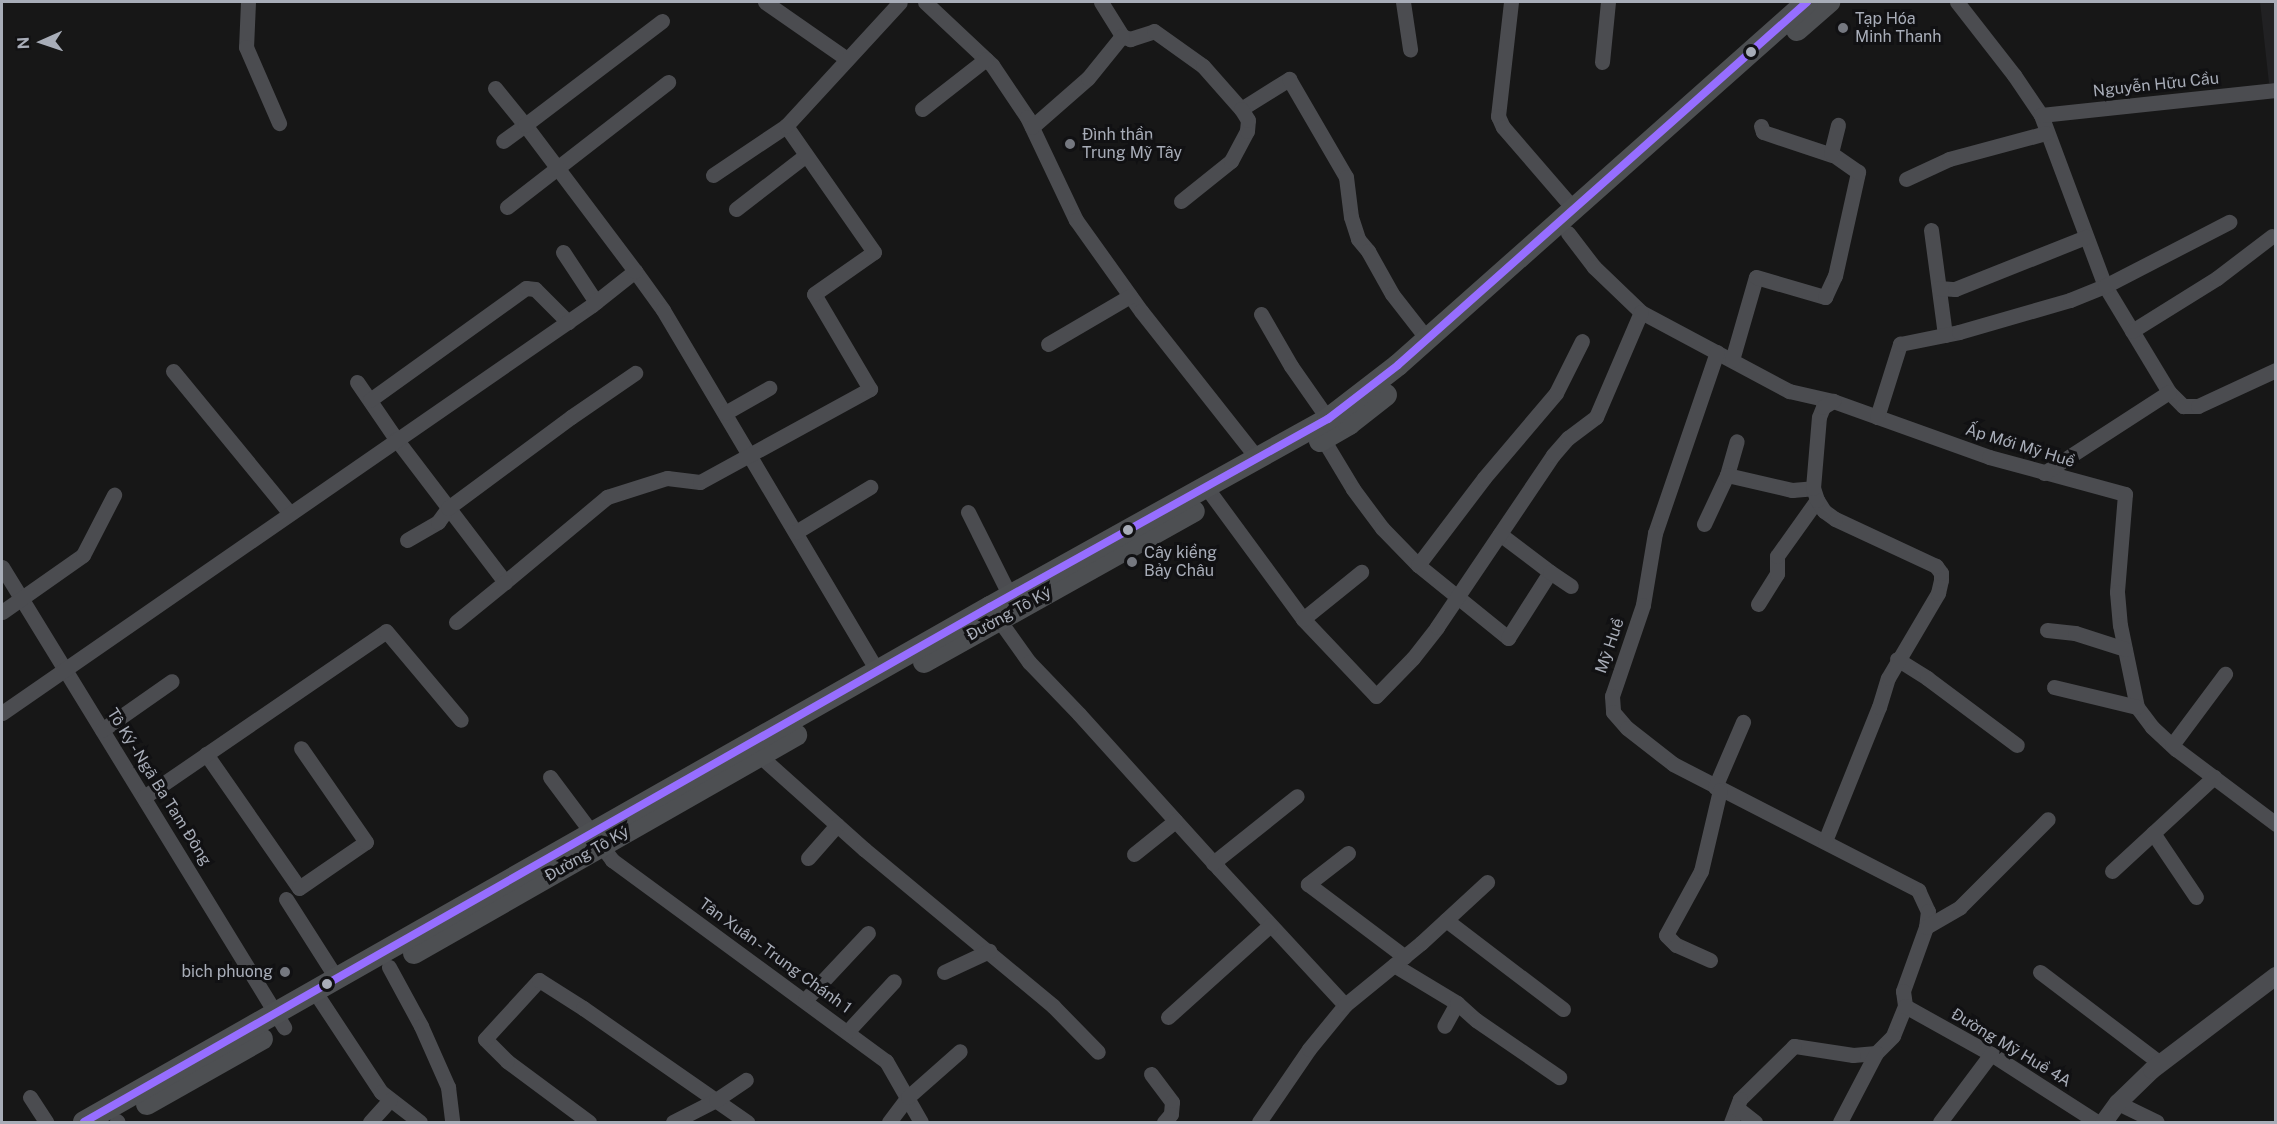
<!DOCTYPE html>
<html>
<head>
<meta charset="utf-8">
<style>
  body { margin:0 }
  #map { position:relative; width:2277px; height:1124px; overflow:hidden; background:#171717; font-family:"Public Sans",sans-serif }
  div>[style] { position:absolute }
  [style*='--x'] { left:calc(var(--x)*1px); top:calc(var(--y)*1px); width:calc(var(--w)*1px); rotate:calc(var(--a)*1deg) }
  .built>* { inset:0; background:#212123 }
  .minor>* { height:15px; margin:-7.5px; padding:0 7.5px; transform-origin:7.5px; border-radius:7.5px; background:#4b4c50 }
  .tertiary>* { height:18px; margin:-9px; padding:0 9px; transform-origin:9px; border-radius:9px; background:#4b4c50 }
  .primary>* { height:22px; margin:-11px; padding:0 11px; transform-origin:11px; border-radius:11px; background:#4d4f52 }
  .bus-1>* { height:8px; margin:-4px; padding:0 4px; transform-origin:4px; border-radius:4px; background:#966eff }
  .dots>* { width:16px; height:16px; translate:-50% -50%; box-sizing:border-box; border:3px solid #111113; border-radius:50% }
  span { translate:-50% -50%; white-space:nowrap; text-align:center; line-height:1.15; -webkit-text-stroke:6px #111113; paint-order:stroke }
  .poi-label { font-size:16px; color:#a8adb8 }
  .left { translate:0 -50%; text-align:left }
  .right { translate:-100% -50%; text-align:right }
  .street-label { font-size:16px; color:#a8adb8 }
  .frame { position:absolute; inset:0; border:3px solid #a8adb8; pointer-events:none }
  .north { position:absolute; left:12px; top:12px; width:60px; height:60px; -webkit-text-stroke:4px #111113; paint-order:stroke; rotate:267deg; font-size:16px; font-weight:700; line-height:24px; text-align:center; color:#a8adb8 }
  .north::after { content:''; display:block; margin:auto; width:21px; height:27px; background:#a8adb8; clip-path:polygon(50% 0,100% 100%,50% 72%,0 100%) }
</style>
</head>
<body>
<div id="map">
  <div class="built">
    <i style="clip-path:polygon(2260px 2px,2275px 2px,2275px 83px,2269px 83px)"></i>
  </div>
  <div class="minor">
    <i style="--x:248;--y:2;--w:45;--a:92.5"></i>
    <i style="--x:246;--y:47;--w:83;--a:66.5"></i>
    <i style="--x:765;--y:2;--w:100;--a:34.8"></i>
    <i style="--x:925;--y:2;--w:92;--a:43.2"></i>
    <i style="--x:992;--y:65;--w:63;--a:56.1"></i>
    <i style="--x:1027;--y:117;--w:114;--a:64.6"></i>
    <i style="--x:1076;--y:220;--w:112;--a:54.5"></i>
    <i style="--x:1141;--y:311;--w:187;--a:51.7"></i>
    <i style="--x:1101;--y:2;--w:40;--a:58"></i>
    <i style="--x:1403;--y:2;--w:48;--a:81.5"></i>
    <i style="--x:1511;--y:2;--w:115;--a:96.5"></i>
    <i style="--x:1498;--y:116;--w:12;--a:66"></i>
    <i style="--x:1503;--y:127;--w:107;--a:49.2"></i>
    <i style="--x:1957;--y:2;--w:93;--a:52"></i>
    <i style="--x:2014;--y:75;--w:48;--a:56"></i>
    <i style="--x:2041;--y:115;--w:183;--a:69.5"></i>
    <i style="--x:2105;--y:286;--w:124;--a:58.9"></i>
    <i style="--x:2169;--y:392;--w:20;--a:45"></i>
    <i style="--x:2183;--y:406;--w:15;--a:0"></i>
    <i style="--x:2198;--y:406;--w:86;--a:-24.8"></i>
    <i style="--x:1122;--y:36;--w:9;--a:21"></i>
    <i style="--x:1130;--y:39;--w:25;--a:-18"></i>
    <i style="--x:1154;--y:31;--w:60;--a:35.5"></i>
    <i style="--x:1203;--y:66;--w:57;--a:48.5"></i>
    <i style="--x:1241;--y:109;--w:57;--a:-32"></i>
    <i style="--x:1289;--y:79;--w:113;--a:59.8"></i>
    <i style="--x:1346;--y:177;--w:40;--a:82.9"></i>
    <i style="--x:1351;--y:217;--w:23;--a:72"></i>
    <i style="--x:1358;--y:239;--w:16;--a:50"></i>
    <i style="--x:1368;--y:251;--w:49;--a:60.8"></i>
    <i style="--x:1392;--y:294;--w:57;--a:52.1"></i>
    <i style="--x:1602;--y:62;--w:60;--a:-84.3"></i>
    <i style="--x:495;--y:88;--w:48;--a:51"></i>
    <i style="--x:525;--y:125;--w:27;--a:144"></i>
    <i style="--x:922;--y:109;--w:81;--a:-38"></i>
    <i style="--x:2041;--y:115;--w:236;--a:-6.1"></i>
    <i style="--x:1761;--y:126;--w:6;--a:72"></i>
    <i style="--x:1763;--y:132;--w:73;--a:18.4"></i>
    <i style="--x:1032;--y:127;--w:74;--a:-41.2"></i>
    <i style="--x:1088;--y:78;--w:54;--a:-51"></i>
    <i style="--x:713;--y:175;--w:88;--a:-33.9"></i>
    <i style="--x:1906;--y:179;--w:47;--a:-24.9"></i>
    <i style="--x:1949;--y:159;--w:100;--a:-15"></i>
    <i style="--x:1181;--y:201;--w:64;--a:-38.7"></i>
    <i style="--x:1231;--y:161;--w:34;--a:-62"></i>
    <i style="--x:1247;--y:131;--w:11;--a:-85"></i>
    <i style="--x:1248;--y:120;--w:13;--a:-122"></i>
    <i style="--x:507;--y:207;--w:204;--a:-37.8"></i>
    <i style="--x:736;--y:209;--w:88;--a:-37.6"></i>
    <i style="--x:1931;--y:230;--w:106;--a:82.4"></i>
    <i style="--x:1568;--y:233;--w:43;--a:52.6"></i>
    <i style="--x:1594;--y:267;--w:65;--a:43.8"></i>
    <i style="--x:1641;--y:312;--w:168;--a:28.1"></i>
    <i style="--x:1789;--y:391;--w:45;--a:12.8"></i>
    <i style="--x:1833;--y:401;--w:166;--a:19.7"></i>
    <i style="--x:1989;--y:457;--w:141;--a:15.2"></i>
    <i style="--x:2125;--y:494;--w:98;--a:94.7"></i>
    <i style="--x:2117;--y:592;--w:33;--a:85"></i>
    <i style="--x:2120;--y:625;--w:84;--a:78.3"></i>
    <i style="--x:2137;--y:707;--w:25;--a:53"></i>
    <i style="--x:2152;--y:727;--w:33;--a:43"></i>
    <i style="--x:2176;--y:749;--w:125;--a:36.9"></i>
    <i style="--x:563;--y:252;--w:60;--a:56.6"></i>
    <i style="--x:635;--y:271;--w:48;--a:54.3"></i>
    <i style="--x:663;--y:310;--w:420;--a:59.3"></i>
    <i style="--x:1939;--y:288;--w:16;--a:4"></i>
    <i style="--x:1955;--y:289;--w:141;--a:-21.7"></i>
    <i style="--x:1261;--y:314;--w:60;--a:60"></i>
    <i style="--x:1291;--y:366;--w:65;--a:55.1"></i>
    <i style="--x:2132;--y:331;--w:100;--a:-31.9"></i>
    <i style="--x:2217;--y:278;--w:69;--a:-37.4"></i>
    <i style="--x:1048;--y:344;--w:95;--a:-30.3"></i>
    <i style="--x:1717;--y:352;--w:191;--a:108.9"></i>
    <i style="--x:1655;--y:533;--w:73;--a:99.5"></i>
    <i style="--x:1643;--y:605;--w:96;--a:108.8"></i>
    <i style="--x:1612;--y:696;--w:16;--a:86"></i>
    <i style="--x:1613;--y:712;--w:21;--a:49"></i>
    <i style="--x:1627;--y:728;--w:58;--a:38"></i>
    <i style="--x:1673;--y:764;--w:276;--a:27.2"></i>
    <i style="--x:1918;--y:890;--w:23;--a:65"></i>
    <i style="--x:1928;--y:911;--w:16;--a:97"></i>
    <i style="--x:1926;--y:927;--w:68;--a:109.8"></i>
    <i style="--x:1903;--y:991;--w:15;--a:82"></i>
    <i style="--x:1905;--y:1006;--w:32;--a:112"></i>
    <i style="--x:1893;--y:1036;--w:24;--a:135"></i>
    <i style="--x:1876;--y:1053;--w:23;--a:175"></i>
    <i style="--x:1853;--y:1055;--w:60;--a:-171.3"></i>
    <i style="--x:1794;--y:1046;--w:76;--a:135.5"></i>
    <i style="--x:1740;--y:1099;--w:25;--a:111"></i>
    <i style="--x:1732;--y:360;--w:86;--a:-73.9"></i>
    <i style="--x:1756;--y:277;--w:72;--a:16.2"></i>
    <i style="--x:1825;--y:297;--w:23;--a:-65"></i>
    <i style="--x:1835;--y:276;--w:107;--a:-77.5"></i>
    <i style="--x:1858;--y:172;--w:33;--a:-145"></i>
    <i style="--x:1831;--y:153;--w:29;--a:-76"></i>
    <i style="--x:173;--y:371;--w:183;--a:50.6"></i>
    <i style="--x:357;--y:382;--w:69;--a:55.6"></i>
    <i style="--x:396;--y:439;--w:180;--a:52.7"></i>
    <i style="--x:505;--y:582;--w:133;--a:-39.8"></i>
    <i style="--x:607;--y:497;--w:63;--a:-17.6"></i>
    <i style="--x:667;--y:478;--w:33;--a:7"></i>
    <i style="--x:700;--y:482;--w:194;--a:-28.7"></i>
    <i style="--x:870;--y:389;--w:110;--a:-120.5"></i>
    <i style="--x:814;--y:294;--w:73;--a:-35"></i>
    <i style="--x:874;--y:252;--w:154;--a:-124.9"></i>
    <i style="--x:786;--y:126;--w:168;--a:-47.4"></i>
    <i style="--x:370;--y:400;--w:192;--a:-35.7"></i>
    <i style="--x:526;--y:288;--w:9;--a:6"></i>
    <i style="--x:535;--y:289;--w:47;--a:45"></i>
    <i style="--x:725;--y:413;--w:51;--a:-29.6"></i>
    <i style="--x:1877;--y:417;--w:77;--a:-72.5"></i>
    <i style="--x:1900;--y:344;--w:60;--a:-11.5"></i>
    <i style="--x:1959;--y:332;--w:116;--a:-16.1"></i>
    <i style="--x:2070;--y:300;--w:38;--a:-22"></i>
    <i style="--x:2105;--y:286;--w:140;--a:-27.3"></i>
    <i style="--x:1323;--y:439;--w:58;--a:59"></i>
    <i style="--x:1353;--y:489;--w:49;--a:53.4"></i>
    <i style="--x:1382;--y:528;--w:52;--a:45.8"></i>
    <i style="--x:1418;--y:565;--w:116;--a:39"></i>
    <i style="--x:1508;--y:638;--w:78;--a:-57.5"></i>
    <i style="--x:1550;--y:572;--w:63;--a:-142.8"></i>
    <i style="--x:2044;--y:473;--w:149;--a:-32.9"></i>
    <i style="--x:1727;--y:475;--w:35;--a:-74"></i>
    <i style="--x:1206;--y:487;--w:164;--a:53.7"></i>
    <i style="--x:1303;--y:619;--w:106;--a:46.5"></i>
    <i style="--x:1376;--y:696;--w:53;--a:-45.8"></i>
    <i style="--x:1413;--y:658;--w:39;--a:-52"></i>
    <i style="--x:1437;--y:627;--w:207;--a:-56"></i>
    <i style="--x:1553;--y:455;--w:23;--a:-49"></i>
    <i style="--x:1568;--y:438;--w:35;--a:-37"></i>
    <i style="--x:1596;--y:417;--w:114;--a:-66.8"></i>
    <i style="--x:968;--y:512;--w:94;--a:63.4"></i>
    <i style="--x:1704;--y:524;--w:54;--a:-64.9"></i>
    <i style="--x:1727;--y:475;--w:67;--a:13"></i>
    <i style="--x:1792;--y:490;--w:21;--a:-5"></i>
    <i style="--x:796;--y:532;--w:87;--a:-31.3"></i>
    <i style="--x:407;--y:540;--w:36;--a:-30"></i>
    <i style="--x:438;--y:522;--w:17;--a:-54"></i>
    <i style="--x:448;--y:508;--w:153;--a:-36.5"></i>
    <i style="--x:571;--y:417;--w:78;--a:-34.5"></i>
    <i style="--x:1418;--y:565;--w:109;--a:-52.8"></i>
    <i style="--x:1484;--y:478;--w:111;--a:-49.7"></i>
    <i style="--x:1556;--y:393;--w:58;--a:-63.4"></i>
    <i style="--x:2;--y:567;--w:540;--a:58.49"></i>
    <i style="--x:1550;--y:572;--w:25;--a:34"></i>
    <i style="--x:1758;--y:604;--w:36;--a:-58"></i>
    <i style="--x:1777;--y:574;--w:18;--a:-90"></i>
    <i style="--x:1777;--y:556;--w:69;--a:-54.5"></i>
    <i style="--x:2;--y:612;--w:99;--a:-35.1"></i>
    <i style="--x:83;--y:555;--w:68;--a:-62.7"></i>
    <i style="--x:1303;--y:619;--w:75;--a:-39"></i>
    <i style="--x:999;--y:620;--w:52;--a:54.5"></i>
    <i style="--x:1029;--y:662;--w:72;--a:46.1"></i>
    <i style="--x:1079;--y:714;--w:209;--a:47.9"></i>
    <i style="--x:1219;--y:869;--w:185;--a:47.2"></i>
    <i style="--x:456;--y:622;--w:63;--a:-39.2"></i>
    <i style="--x:2047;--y:630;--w:28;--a:6"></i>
    <i style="--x:2075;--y:633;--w:52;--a:17.7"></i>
    <i style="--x:1897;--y:659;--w:36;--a:32"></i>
    <i style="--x:1927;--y:678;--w:112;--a:36.7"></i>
    <i style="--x:2054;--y:687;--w:85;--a:13.5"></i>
    <i style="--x:2;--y:713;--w:717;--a:-34.66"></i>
    <i style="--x:592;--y:305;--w:55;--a:-38.3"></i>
    <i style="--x:635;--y:271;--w:183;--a:-127"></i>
    <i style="--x:525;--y:125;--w:172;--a:-37.2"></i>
    <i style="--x:102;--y:730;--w:85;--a:-35"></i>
    <i style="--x:2172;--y:745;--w:89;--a:-53.3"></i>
    <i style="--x:206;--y:754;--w:163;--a:55.2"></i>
    <i style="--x:299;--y:888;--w:81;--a:-34.5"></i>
    <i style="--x:366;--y:842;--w:114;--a:-124.7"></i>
    <i style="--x:760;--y:756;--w:140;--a:41.8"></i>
    <i style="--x:864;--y:849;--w:246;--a:39.7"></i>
    <i style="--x:1053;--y:1006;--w:64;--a:45.6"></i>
    <i style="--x:550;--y:777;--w:104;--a:53.2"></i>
    <i style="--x:612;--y:860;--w:340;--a:36.3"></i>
    <i style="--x:886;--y:1061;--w:70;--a:60.2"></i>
    <i style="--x:1715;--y:787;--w:71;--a:-66.7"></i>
    <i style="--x:144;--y:797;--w:293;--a:-34.4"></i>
    <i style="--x:386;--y:631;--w:116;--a:49.9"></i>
    <i style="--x:2153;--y:833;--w:77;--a:56.1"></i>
    <i style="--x:1825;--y:841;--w:144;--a:-68.1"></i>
    <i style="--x:1879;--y:707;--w:30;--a:-73"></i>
    <i style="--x:1888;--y:678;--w:99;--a:-59.5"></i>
    <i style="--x:1938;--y:593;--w:13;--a:-77"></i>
    <i style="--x:1941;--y:580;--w:7;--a:-90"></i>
    <i style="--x:1941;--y:573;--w:9;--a:-126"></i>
    <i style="--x:1936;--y:566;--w:111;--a:-155"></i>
    <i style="--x:1835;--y:519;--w:14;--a:-144"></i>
    <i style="--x:1824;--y:511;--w:13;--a:-122"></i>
    <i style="--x:1817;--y:500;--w:13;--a:-108"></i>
    <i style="--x:1813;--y:488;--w:71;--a:-85.2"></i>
    <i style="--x:1819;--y:417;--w:11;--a:-68"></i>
    <i style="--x:1823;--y:407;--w:12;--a:-31"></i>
    <i style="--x:1348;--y:853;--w:51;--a:142.2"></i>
    <i style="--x:1308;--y:884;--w:121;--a:37"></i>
    <i style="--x:1134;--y:854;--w:53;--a:-38.8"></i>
    <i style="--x:808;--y:858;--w:44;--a:-48.7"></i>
    <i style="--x:1213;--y:863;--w:107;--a:-38.6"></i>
    <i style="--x:2112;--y:871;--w:139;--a:-42.7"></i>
    <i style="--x:286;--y:899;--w:95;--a:57.5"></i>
    <i style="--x:1446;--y:920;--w:147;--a:37.3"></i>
    <i style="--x:1926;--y:927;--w:39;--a:-30"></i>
    <i style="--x:1960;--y:907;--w:124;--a:-45"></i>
    <i style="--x:1710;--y:960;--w:37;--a:-156"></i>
    <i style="--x:1676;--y:945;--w:14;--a:-135"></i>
    <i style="--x:1666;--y:935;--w:73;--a:-61.3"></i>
    <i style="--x:1701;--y:871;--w:83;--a:-76.8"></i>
    <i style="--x:1394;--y:965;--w:74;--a:31.1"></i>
    <i style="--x:1457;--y:1003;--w:26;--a:119"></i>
    <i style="--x:389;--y:967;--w:67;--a:61.5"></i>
    <i style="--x:421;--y:1026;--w:67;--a:66.1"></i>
    <i style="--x:448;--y:1087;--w:35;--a:83"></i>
    <i style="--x:944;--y:972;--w:50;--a:-25"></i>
    <i style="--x:2040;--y:972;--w:151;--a:37.2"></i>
    <i style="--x:315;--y:992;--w:120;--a:56.6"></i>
    <i style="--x:381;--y:1092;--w:49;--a:37.6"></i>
    <i style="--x:805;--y:1000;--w:92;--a:-46.8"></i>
    <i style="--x:1457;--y:1003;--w:25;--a:42"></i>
    <i style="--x:1476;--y:1020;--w:101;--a:34.5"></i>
    <i style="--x:1905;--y:1006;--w:98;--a:29.2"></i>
    <i style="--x:1991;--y:1054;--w:126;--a:32.7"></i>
    <i style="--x:1168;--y:1017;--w:137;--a:-42"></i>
    <i style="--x:847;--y:1032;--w:69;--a:-47.3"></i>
    <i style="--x:1151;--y:1074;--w:35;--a:53"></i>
    <i style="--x:1172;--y:1102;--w:12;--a:95"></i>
    <i style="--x:1171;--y:1114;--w:11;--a:131"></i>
    <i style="--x:30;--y:1097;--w:30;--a:57"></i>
    <i style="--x:2118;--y:1103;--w:43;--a:26"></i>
    <i style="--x:1737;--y:1108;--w:23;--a:38"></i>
    <i style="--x:117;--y:1121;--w:1;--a:45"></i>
    <i style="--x:370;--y:1122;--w:30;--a:-48"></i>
    <i style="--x:589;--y:1122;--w:102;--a:-143.4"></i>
    <i style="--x:507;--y:1061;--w:31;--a:-135"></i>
    <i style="--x:485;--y:1039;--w:80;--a:-47.5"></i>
    <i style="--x:539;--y:980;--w:52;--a:32.5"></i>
    <i style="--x:583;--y:1008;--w:200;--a:34.8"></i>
    <i style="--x:673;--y:1122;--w:48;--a:-27.1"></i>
    <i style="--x:716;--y:1100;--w:36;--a:-34"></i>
    <i style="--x:889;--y:1122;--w:31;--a:-53"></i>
    <i style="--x:908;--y:1097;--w:69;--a:-41.5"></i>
    <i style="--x:1259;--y:1122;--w:88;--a:-55.6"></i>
    <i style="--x:1309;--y:1049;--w:57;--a:-50.7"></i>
    <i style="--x:1345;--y:1005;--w:98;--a:-39.2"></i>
    <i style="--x:1421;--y:943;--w:90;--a:-42.7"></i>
    <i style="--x:1840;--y:1122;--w:78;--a:-62.4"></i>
    <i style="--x:1940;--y:1122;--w:85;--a:-53.1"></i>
  </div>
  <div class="tertiary">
    <i style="--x:2104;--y:1122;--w:24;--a:-54"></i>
    <i style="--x:2118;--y:1103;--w:47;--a:-44.1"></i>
    <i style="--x:2152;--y:1070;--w:156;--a:-37.2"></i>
  </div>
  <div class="primary">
    <i style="--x:1797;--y:30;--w:43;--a:-41.2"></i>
    <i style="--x:1320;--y:441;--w:34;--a:-30"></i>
    <i style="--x:1349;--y:424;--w:47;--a:-38.1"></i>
    <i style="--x:924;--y:662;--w:309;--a:-29.2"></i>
    <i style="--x:414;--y:953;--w:440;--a:-29.7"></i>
    <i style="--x:147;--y:1104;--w:132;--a:-29.5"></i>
    <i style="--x:84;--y:1122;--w:1042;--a:-29.62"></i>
    <i style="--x:990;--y:607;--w:387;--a:-29.1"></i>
    <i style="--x:1328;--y:419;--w:88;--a:-37.6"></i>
    <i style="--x:1398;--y:365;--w:547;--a:-41.59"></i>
  </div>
  <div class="bus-1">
    <i style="--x:84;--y:1122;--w:1042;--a:-29.62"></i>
    <i style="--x:990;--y:607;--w:387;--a:-29.1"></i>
    <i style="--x:1328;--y:419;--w:88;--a:-37.6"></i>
    <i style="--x:1398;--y:365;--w:547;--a:-41.59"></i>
  </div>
  <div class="dots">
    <i style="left:1843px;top:28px;background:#757880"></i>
    <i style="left:1751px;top:52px;background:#a8adb8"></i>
    <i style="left:1070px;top:144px;background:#757880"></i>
    <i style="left:1128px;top:530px;background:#a8adb8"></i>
    <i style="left:1132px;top:562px;background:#757880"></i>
    <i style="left:285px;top:972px;background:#757880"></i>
    <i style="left:327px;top:984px;background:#a8adb8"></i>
  </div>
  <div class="poi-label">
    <span class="left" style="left:1855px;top:28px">Tạp Hóa<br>Minh Thanh</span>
    <span class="left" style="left:1082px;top:144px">Đình thần<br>Trung Mỹ Tây</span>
    <span class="left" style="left:1144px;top:562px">Cây kiểng<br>Bảy Châu</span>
    <span class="right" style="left:273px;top:972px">bich phuong</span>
  </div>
  <div class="street-label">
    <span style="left:2156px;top:85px;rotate:-6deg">Nguyễn Hữu Cầu</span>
    <span style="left:2020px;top:446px;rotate:17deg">Ấp Mới Mỹ Huề</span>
    <span style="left:1009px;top:614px;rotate:-29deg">Đường Tô Ký</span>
    <span style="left:1610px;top:646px;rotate:-71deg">Mỹ Huề</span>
    <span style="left:159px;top:787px;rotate:58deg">Tô Ký - Ngã Ba Tam Đông</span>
    <span style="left:587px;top:854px;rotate:-30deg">Đường Tô Ký</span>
    <span style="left:775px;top:956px;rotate:36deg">Tân Xuân - Trung Chánh 1</span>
    <span style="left:2011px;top:1048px;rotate:31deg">Đường Mỹ Huề 4A</span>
  </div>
  <div class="frame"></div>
  <div class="north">N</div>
</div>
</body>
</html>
